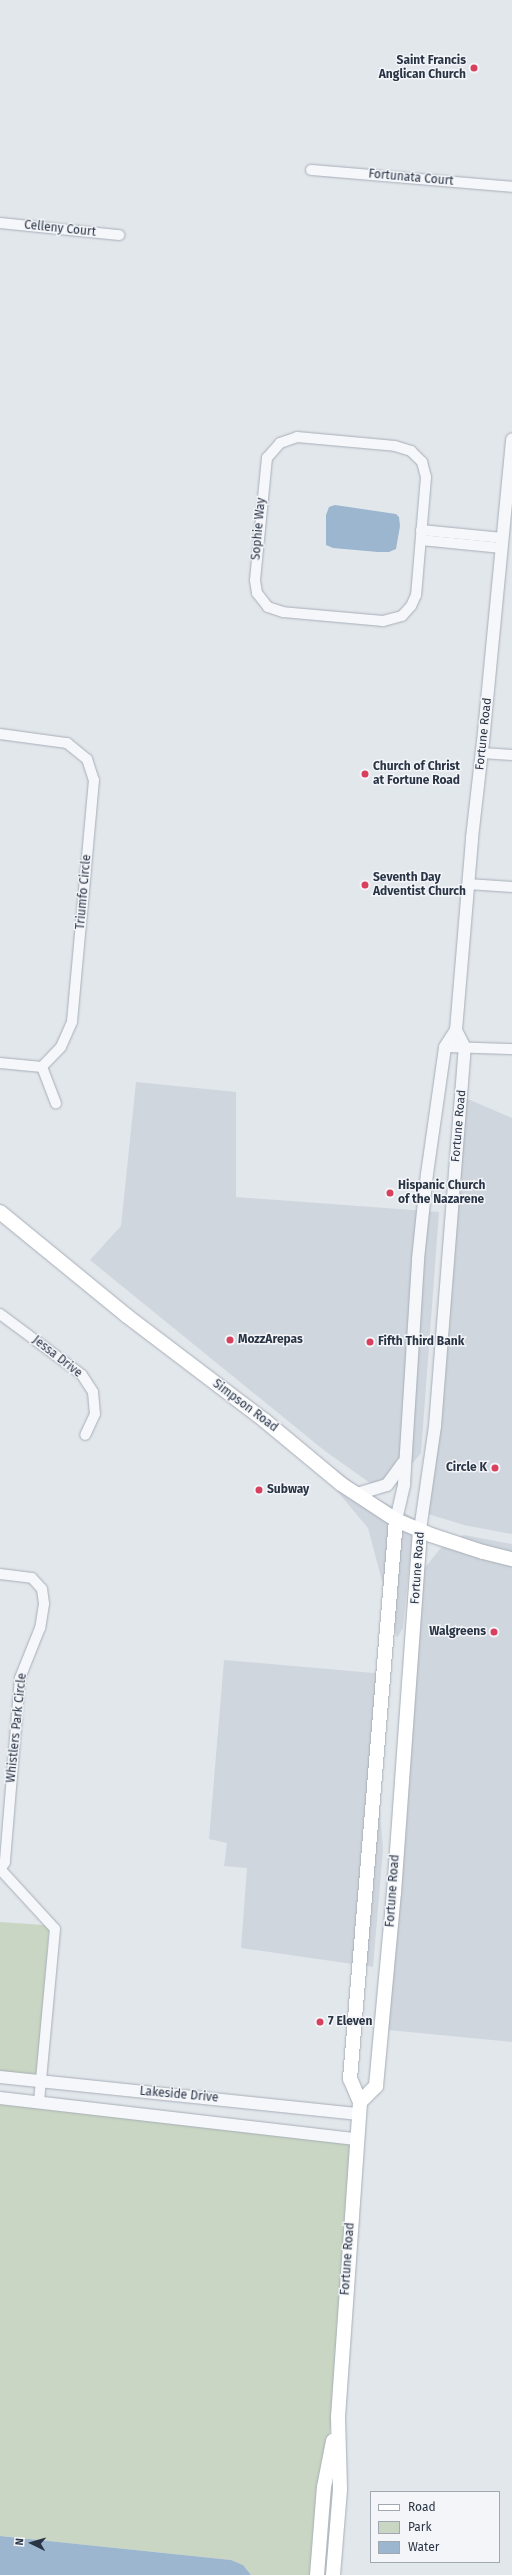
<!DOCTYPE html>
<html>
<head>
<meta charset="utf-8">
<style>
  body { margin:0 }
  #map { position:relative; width:512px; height:2575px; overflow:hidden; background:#e2e7ec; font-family:"Fira Sans",sans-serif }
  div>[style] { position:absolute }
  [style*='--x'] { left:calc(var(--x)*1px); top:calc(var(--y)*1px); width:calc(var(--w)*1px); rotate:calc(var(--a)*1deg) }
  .built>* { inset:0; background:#d0d6de }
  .green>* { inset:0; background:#c9d6c3 }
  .water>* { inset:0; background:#9bb6ce }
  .roads { filter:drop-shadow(0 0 1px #a7aeb7) drop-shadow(0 0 1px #a7aeb7) }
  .minor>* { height:10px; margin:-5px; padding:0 5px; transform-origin:5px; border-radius:5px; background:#f6f7fa }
  .tertiary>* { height:12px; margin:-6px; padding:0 6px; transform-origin:6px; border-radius:6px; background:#f6f7fa }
  .secondary>* { height:14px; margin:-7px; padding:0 7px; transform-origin:7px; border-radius:7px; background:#fff }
  .dots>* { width:11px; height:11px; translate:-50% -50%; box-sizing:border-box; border:2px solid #f3f5f9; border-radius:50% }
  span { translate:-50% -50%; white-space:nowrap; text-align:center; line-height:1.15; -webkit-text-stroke:3px #f3f5f9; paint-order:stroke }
  .poi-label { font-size:12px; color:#293445; font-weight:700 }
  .right { translate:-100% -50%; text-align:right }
  .left { translate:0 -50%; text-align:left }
  .street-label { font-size:12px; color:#293445 }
  .legend { position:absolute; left:370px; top:2491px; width:130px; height:72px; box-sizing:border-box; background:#f3f5f9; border:1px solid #a2a8b1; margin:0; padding:5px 7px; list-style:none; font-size:12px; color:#293445 }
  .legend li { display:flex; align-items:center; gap:8px; height:20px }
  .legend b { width:20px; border:1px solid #a2a8b1 }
  .north { position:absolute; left:12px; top:2523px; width:40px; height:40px; -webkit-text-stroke:3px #f3f5f9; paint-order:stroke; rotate:275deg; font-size:11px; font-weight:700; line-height:16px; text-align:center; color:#293445 }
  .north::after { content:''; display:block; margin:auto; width:14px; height:18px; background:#293445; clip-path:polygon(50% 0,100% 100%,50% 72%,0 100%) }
</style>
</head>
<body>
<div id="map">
  <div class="built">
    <i style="clip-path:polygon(136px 1082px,236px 1092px,236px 1197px,439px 1212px,421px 1453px,407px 1470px,381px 1484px,370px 1483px,325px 1451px,90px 1260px,121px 1226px)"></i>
    <i style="clip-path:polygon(461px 1096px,512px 1118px,512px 1534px,464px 1525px,425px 1513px)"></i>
    <i style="clip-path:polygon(290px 1435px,367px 1493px,414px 1518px,403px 1628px,397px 1638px,368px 1528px)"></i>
    <i style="clip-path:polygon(464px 1535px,512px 1544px,512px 2042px,378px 2029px,419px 1575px,444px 1544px)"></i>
    <i style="clip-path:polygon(224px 1660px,385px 1674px,377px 1774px,383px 1849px,373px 1967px,241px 1948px,247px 1868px,224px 1866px,227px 1843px,209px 1839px)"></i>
  </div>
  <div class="green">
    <i style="clip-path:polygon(0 1922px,44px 1925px,49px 1930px,37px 2076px,0 2072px)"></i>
    <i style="clip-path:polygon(0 2103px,357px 2144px,333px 2416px,318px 2486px,311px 2575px,251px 2575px,243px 2565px,231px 2560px,0 2536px)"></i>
  </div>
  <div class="water">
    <i style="clip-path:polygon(335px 505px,396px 514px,399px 517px,400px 526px,396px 549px,389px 552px,378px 552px,333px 548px,326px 545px,326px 515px,329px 507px)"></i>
    <i style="clip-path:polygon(0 2536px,231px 2560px,243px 2565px,251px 2575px,0 2575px)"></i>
  </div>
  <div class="roads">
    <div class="minor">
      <i style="--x:311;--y:170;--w:202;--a:4.8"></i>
      <i style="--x:0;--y:223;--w:120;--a:5.8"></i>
      <i style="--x:297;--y:437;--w:98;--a:5.2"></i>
      <i style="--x:395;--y:446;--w:17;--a:17"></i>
      <i style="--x:411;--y:451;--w:16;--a:45"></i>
      <i style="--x:422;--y:462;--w:16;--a:75"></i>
      <i style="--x:426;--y:477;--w:118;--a:94.8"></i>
      <i style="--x:416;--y:595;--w:12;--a:114"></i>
      <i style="--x:411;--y:606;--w:13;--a:132"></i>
      <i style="--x:402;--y:616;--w:20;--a:165"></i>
      <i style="--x:383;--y:621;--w:100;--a:-174.9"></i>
      <i style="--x:283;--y:612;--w:16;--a:-162"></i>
      <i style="--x:268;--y:607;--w:18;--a:-128"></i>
      <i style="--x:257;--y:593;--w:13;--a:-99"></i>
      <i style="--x:255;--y:580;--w:123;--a:-84.4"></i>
      <i style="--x:267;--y:458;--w:20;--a:-49"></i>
      <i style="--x:280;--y:443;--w:18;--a:-19"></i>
      <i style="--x:421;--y:530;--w:82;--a:5.6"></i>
      <i style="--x:421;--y:540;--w:81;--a:5.6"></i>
      <i style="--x:0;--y:734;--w:68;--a:7.7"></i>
      <i style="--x:67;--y:743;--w:26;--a:39"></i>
      <i style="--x:87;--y:759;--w:22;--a:72"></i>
      <i style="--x:94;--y:780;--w:243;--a:95.2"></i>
      <i style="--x:72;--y:1022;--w:27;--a:114"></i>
      <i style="--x:61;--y:1047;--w:28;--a:134"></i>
      <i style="--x:42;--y:1067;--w:42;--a:-174.6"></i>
      <i style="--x:482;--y:753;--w:30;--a:4"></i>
      <i style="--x:468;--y:884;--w:44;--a:3.9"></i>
      <i style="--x:445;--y:1047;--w:67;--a:1.7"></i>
      <i style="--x:42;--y:1067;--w:39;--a:69"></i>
      <i style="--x:0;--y:1314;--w:102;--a:36.6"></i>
      <i style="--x:82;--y:1375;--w:20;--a:57"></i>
      <i style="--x:93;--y:1392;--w:22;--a:85"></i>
      <i style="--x:95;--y:1414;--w:23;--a:115"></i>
      <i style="--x:0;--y:1574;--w:32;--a:7"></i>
      <i style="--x:32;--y:1578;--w:15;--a:48"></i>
      <i style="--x:42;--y:1589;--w:15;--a:82"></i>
      <i style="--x:44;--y:1604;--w:24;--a:99"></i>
      <i style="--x:40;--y:1628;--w:54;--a:111.8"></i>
      <i style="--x:20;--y:1678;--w:185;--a:94.7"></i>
      <i style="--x:5;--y:1862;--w:9;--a:122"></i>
      <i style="--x:0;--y:1869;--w:81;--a:47.5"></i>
      <i style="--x:55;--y:1929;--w:175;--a:95.3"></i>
    </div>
    <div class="tertiary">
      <i style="--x:357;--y:1494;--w:31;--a:-17"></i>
      <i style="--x:387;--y:1485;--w:27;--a:-54"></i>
      <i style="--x:396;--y:1520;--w:37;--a:-77"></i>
      <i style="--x:404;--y:1484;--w:225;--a:-86.4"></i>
      <i style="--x:418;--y:1259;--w:85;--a:-84"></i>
      <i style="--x:427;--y:1174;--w:128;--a:-81.9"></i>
      <i style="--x:445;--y:1047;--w:20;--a:-57"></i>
      <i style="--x:456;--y:1030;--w:193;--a:-85.2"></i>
      <i style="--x:472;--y:838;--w:97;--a:-83.5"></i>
      <i style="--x:483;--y:742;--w:304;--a:-84.5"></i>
      <i style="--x:420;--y:1530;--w:105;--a:-81.8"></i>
      <i style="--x:435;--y:1426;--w:379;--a:-85.5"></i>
      <i style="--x:465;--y:1048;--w:20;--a:-117"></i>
      <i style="--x:0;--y:2077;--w:361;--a:5.9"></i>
      <i style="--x:0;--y:2098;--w:358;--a:6.6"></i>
    </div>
    <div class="secondary">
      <i style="--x:0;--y:1212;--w:164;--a:39.3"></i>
      <i style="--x:127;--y:1316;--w:172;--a:37.2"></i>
      <i style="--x:264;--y:1420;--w:100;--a:39.7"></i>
      <i style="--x:341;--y:1484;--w:66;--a:33.2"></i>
      <i style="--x:396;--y:1520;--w:38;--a:23"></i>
      <i style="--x:431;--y:1535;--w:55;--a:18.1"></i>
      <i style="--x:483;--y:1552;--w:30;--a:14"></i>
      <i style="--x:360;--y:2102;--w:23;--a:-45"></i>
      <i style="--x:376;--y:2086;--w:194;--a:-84.7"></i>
      <i style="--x:394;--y:1893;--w:364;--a:-85.9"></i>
      <i style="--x:317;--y:2575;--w:88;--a:-85.5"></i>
      <i style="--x:324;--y:2487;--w:47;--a:-78.9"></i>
      <i style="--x:333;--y:2575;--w:86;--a:-85.3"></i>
      <i style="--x:340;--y:2489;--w:72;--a:-91.6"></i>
      <i style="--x:338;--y:2417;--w:316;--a:-86"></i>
      <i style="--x:360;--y:2102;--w:25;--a:-113"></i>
      <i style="--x:350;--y:2079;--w:561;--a:-85.3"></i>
    </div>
  </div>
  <div class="dots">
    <i style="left:474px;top:68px;background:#d9405d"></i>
    <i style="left:365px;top:774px;background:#d9405d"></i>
    <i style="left:365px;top:885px;background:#d9405d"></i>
    <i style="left:390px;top:1193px;background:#d9405d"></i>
    <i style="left:230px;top:1340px;background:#d9405d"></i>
    <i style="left:370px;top:1342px;background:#d9405d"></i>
    <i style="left:495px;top:1468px;background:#d9405d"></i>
    <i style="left:259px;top:1490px;background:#d9405d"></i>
    <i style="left:494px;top:1632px;background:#d9405d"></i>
    <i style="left:320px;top:2022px;background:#d9405d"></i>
  </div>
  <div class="poi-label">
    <span class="right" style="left:466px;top:68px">Saint Francis<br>Anglican Church</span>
    <span class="left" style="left:373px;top:774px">Church of Christ<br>at Fortune Road</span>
    <span class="left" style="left:373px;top:885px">Seventh Day<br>Adventist Church</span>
    <span class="left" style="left:398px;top:1193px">Hispanic Church<br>of the Nazarene</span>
    <span class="left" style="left:238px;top:1340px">MozzArepas</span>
    <span class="left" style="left:378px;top:1342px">Fifth Third Bank</span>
    <span class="right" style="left:487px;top:1468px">Circle K</span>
    <span class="left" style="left:267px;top:1490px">Subway</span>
    <span class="right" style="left:486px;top:1632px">Walgreens</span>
    <span class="left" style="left:328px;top:2022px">7 Eleven</span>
  </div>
  <div class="street-label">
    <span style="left:411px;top:178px;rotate:5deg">Fortunata Court</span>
    <span style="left:60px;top:229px;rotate:6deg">Celleny Court</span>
    <span style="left:259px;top:529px;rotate:-85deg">Sophie Way</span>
    <span style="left:484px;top:734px;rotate:-84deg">Fortune Road</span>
    <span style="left:84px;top:892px;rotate:-85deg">Triumfo Circle</span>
    <span style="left:459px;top:1126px;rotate:-85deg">Fortune Road</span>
    <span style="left:57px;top:1357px;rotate:38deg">Jessa Drive</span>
    <span style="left:245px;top:1406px;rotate:37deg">Simpson Road</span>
    <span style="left:418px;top:1568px;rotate:-86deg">Fortune Road</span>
    <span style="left:17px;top:1728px;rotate:-84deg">Whistlers Park Circle</span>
    <span style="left:393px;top:1891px;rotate:-86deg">Fortune Road</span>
    <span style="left:179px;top:2095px;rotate:5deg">Lakeside Drive</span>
    <span style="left:348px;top:2259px;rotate:-86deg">Fortune Road</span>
  </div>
  <ul class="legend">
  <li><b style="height:5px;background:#fff"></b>Road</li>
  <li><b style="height:11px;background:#c9d6c3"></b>Park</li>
  <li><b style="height:11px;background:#9bb6ce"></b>Water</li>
  </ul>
  <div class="north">N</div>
</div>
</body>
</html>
